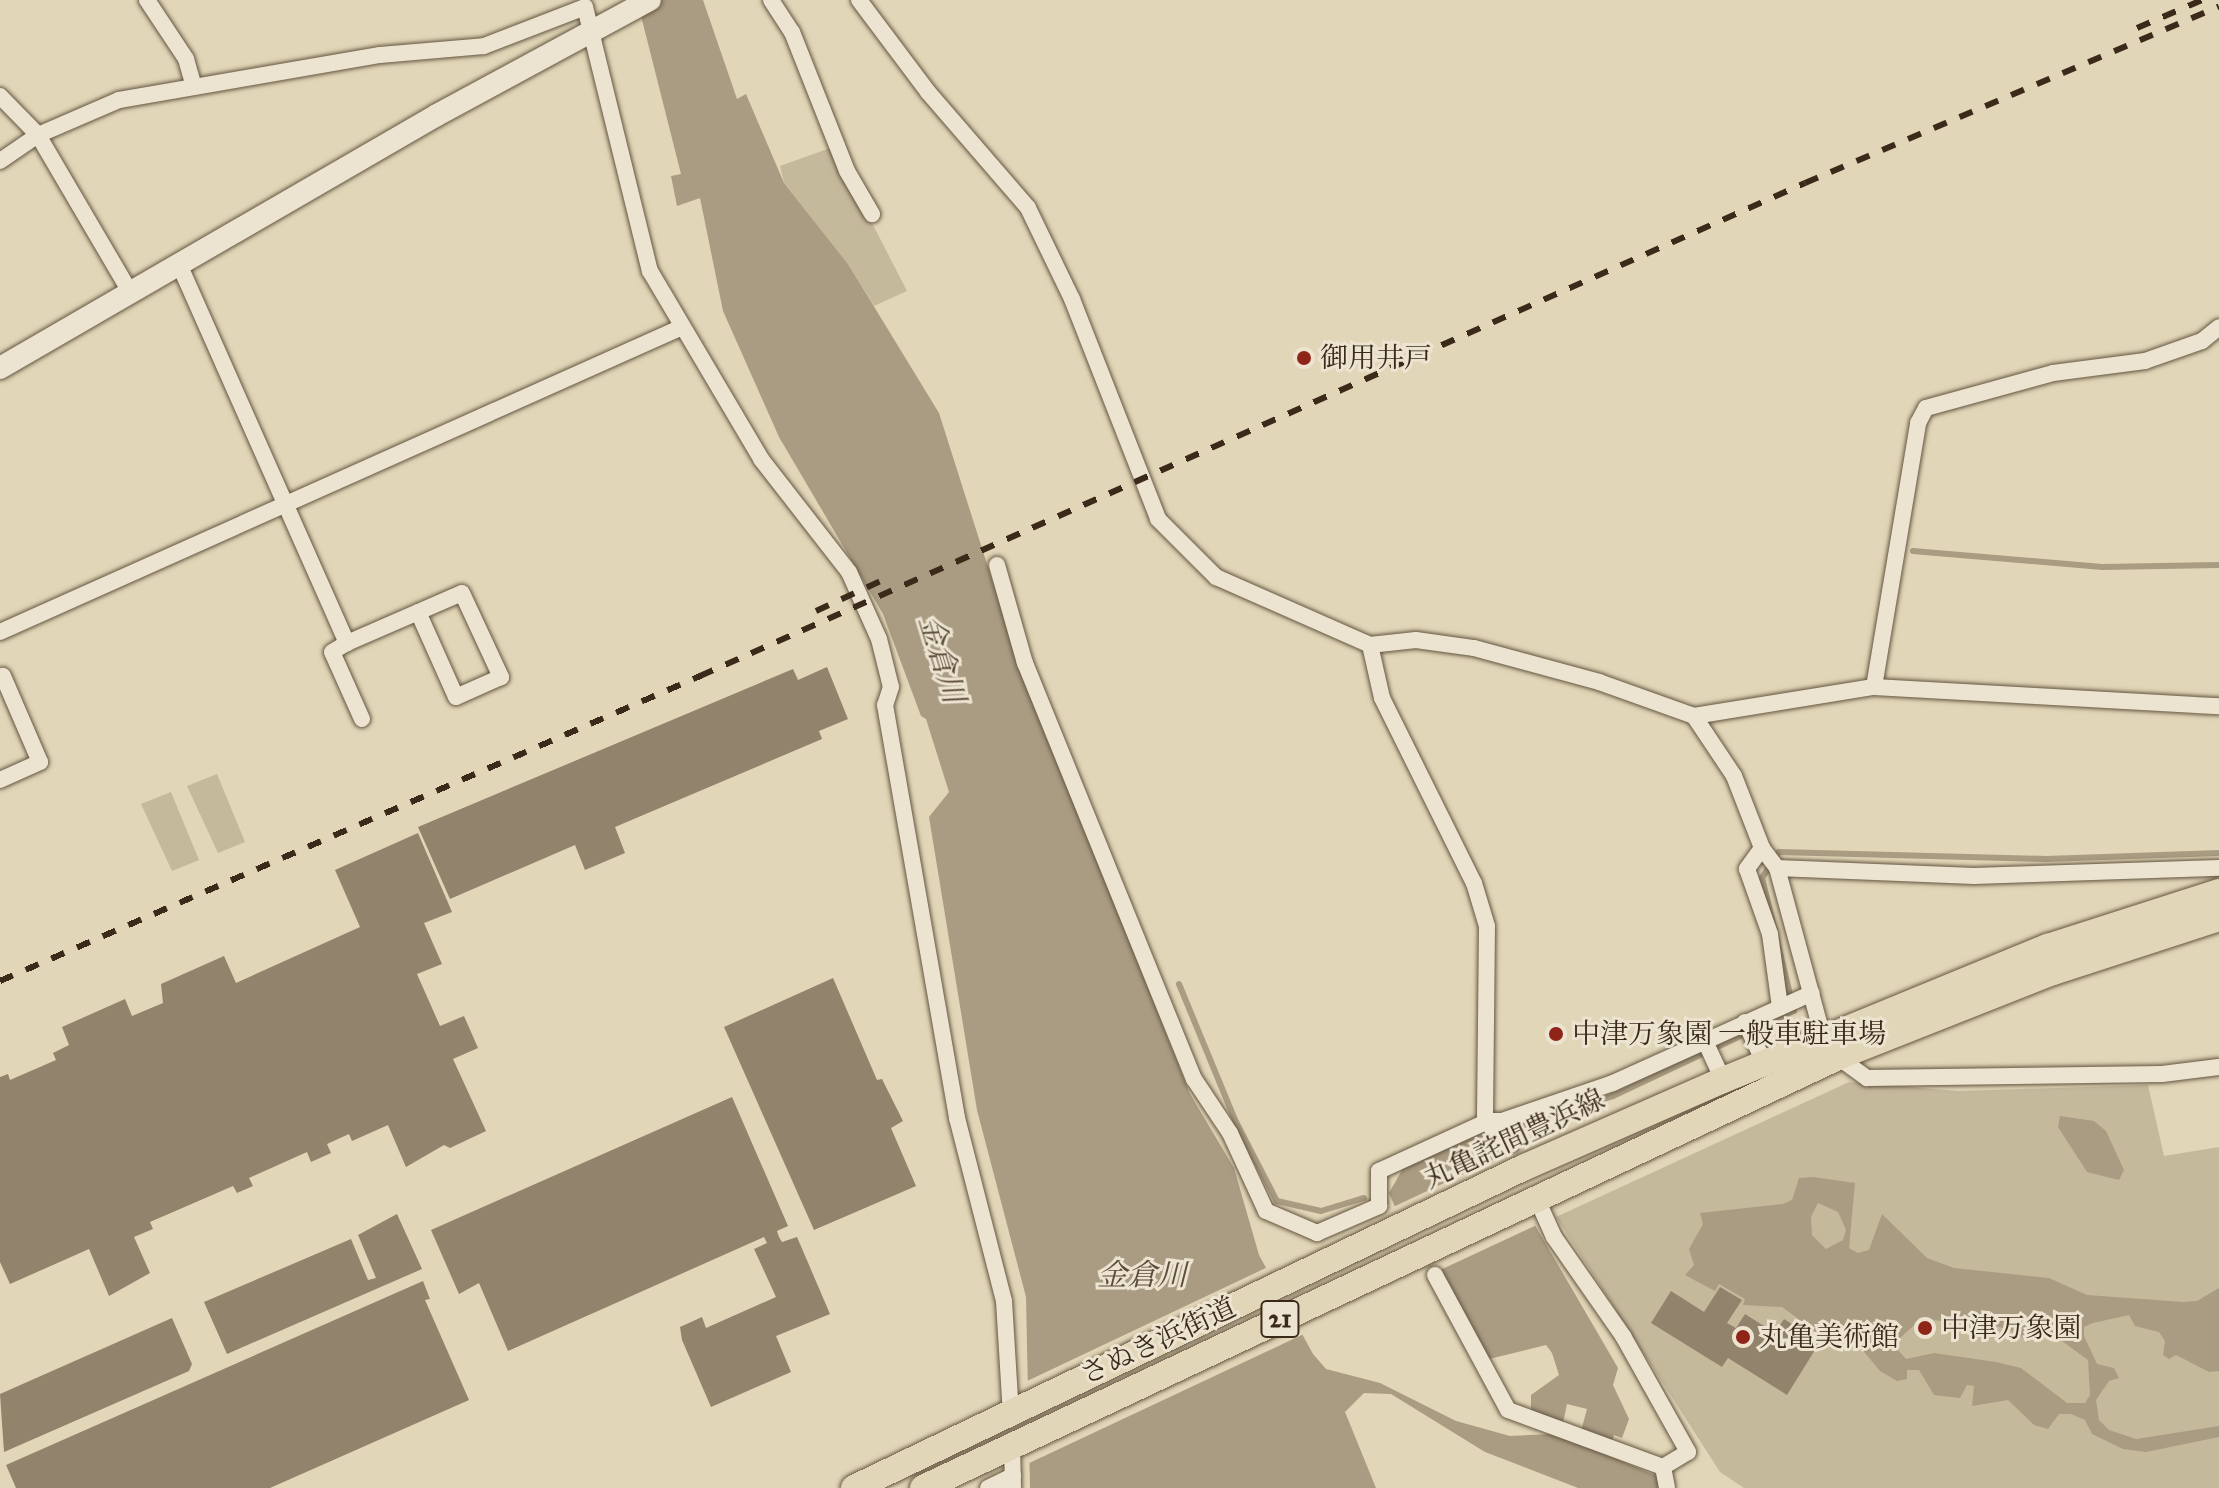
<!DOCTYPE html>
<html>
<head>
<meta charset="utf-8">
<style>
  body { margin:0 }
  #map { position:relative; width:2219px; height:1488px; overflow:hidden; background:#e1d6b7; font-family:"IM FELL Great Primer","Noto Serif JP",serif }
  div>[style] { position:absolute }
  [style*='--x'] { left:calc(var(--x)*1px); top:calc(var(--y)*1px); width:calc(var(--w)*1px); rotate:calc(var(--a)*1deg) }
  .green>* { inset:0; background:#c5b99c }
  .water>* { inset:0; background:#a99c82 }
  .pier>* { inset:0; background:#e1d6b7 }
  .stream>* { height:6px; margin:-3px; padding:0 3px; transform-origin:3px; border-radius:3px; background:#a99c82 }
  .building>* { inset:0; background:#91836c }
  .roads { filter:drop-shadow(0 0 2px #645541) drop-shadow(0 0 2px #645541) }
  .street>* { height:16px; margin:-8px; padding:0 8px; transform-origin:8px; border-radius:8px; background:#ece4d0 }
  .secondary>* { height:22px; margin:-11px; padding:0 11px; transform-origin:11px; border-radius:11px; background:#ece4d0 }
  .primary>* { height:26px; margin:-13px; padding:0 13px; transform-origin:13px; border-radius:13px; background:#e1d6b7 }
  .rail>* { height:6px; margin-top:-3px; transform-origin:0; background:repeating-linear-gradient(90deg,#3b2a1a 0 14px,transparent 0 28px) }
  .dots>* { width:22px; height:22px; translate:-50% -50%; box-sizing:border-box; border:4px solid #ece4d0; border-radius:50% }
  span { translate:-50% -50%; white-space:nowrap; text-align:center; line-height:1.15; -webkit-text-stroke:6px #ece4d0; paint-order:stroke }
  .shield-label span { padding:2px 6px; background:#ece4d0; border:2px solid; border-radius:6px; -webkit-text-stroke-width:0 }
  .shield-label { font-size:26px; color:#3b2a1a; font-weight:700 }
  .poi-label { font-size:28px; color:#3b2a1a }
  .left { translate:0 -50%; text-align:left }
  .street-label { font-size:28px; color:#3b2a1a }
  .water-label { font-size:30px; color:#5c4c39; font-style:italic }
</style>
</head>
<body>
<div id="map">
  <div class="green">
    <i style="clip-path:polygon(833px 147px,907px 291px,874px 306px,848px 264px,784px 183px,780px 166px)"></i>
    <i style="clip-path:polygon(217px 774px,245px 842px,218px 853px,187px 786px)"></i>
    <i style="clip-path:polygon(171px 792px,199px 860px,172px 871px,141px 804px)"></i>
    <i style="clip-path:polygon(1849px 1082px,1959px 1091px,2148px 1085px,2164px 1156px,2219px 1147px,2219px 1488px,1744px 1488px,1720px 1472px,1556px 1217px)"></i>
  </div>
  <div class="water">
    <i style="clip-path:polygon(637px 0,703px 0,737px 99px,746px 94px,784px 183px,848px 264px,939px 413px,1014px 649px,1190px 1094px,1234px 1168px,1259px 1255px,1313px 1354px,1326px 1369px,1380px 1383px,1456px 1421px,1510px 1436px,1552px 1434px,1593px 1449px,1659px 1477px,1660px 1488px,1578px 1488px,1485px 1452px,1391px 1394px,1364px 1393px,1345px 1412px,1376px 1488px,1030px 1488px,1026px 1297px,977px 1110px,929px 817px,949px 792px,926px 719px,921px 716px,883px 614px,779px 437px,723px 311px,700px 198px,677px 206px,671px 176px,681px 174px)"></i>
    <i style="clip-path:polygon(2060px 1116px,2094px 1121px,2106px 1131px,2124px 1170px,2119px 1180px,2087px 1172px,2058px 1127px)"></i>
    <i style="clip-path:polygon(1484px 1129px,1508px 1152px,1536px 1227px,1618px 1368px,1613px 1385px,1629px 1419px,1622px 1438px,1614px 1435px,1612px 1442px,1581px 1431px,1587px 1409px,1567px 1404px,1563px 1423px,1531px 1413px,1531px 1395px,1559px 1375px,1552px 1353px,1546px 1345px,1485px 1360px,1458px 1305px,1395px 1207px,1389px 1193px,1406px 1163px)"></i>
    <i style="clip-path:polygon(evenodd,1813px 1177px,1855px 1183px,1849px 1248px,1858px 1253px,1869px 1250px,1882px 1214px,1927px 1258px,1954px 1268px,2049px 1278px,2087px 1295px,2183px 1302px,2197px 1301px,2219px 1288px,2219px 1371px,2209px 1372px,2176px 1355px,2169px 1359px,2163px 1355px,2165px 1341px,2159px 1332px,2135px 1326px,2129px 1315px,2093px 1323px,2084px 1327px,2084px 1336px,2097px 1364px,2114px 1368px,2119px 1378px,2109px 1381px,2096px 1400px,2099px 1420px,2109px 1430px,2136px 1439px,2219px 1426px,2219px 1437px,2146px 1452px,2123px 1449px,2092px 1434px,2085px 1420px,2071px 1414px,2059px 1414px,2048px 1429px,2034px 1425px,2008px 1400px,1972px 1406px,1974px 1386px,1967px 1385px,1960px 1398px,1934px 1395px,1919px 1370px,1907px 1370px,1907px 1379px,1897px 1381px,1880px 1371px,1855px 1341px,1819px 1334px,1782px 1307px,1743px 1305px,1745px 1299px,1719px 1284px,1715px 1291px,1685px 1275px,1694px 1265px,1689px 1249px,1703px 1224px,1700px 1213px,1783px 1204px,1792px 1200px,1799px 1178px,1813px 1177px,1818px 1203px,1838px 1212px,1846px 1230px,1843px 1240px,1826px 1249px,1812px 1235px,1811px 1217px,1818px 1203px,1813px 1177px,1922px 1318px,1947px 1322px,1973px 1318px,2017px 1333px,2028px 1342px,2031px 1333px,2047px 1330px,2088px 1360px,2090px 1395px,2085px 1403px,2067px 1403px,2021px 1368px,1996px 1362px,1934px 1353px,1906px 1359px,1898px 1350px,1899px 1339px,1922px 1318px)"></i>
  </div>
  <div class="pier">
    <i style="clip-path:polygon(1510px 1152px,1539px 1224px,1436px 1272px,1391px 1208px)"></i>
    <i style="clip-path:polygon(1270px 1266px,1306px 1333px,1025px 1465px,1023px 1383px)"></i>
  </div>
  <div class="stream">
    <i style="--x:1913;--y:551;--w:190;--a:4.8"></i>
    <i style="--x:2102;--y:567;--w:117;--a:-1"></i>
    <i style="--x:1179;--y:984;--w:149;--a:67.6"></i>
    <i style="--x:1236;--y:1122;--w:89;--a:62.6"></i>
    <i style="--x:1277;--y:1201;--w:45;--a:12.8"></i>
    <i style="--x:1321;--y:1211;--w:45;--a:-16.8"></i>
    <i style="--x:1504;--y:1135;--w:43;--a:-24.8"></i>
    <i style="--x:1543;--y:1117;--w:73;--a:-16.7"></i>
    <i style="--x:1613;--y:1096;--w:200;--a:-25.2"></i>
    <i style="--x:1794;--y:1011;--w:137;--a:-103.5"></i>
    <i style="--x:1762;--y:878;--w:31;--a:-57"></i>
    <i style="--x:1779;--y:852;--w:267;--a:1.5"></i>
    <i style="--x:2046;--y:859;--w:173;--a:-2"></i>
  </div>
  <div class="building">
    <i style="clip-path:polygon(827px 667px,848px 719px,819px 731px,822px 739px,615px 827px,625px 853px,585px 870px,575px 845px,450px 899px,418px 827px,793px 669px,798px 680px)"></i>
    <i style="clip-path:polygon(418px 833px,452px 912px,424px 923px,442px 964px,417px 974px,440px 1026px,464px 1016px,478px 1048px,453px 1059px,486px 1131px,450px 1148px,444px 1145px,406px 1167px,388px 1125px,352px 1141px,349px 1134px,327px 1144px,331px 1153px,311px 1162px,307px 1152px,249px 1178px,253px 1186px,237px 1193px,233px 1186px,150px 1222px,153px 1229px,134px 1237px,150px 1273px,109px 1296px,89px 1249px,10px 1284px,0 1262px,0 1077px,8px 1074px,10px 1080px,56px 1060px,53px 1053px,69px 1045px,62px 1027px,125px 999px,132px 1016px,163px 1003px,161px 984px,224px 956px,236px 983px,360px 927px,335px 870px)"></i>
    <i style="clip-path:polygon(833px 978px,877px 1080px,882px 1079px,903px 1121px,891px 1128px,916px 1186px,814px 1230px,724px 1027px)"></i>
    <i style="clip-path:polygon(732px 1097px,788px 1226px,777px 1231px,779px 1237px,782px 1242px,797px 1237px,830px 1314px,776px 1336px,791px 1372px,711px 1407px,682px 1340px,680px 1327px,702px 1317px,706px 1328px,776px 1297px,754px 1249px,767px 1243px,764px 1237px,508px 1351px,479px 1283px,459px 1294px,431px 1230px)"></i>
    <i style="clip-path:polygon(397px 1214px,422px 1269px,227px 1354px,204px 1302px,351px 1239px,368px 1280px,376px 1278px,358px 1235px)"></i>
    <i style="clip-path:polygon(423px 1281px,430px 1299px,425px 1300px,469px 1400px,270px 1488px,16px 1488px,6px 1465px)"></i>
    <i style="clip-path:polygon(1720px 1287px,1742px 1300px,1727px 1323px,1736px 1328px,1745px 1314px,1775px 1333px,1784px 1319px,1820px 1342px,1787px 1395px,1728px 1358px,1722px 1367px,1651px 1323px,1671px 1291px,1704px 1312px)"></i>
    <i style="clip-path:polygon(172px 1318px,192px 1364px,189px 1371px,4px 1452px,0 1394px)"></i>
  </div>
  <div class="roads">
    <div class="street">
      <i style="--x:147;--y:0;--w:71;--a:56.5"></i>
      <i style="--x:186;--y:59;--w:29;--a:74"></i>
      <i style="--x:771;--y:0;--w:38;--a:57"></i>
      <i style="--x:792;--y:32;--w:149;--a:68.4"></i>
      <i style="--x:847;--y:171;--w:50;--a:59.8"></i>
      <i style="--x:859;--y:0;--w:115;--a:53.1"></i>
      <i style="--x:928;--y:92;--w:153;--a:49.2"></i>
      <i style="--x:1028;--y:208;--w:101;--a:64.2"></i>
      <i style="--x:1072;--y:299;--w:236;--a:68.6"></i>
      <i style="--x:1158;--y:519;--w:82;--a:45"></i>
      <i style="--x:1216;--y:577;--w:168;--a:23.8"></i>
      <i style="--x:1370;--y:645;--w:46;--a:-6.2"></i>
      <i style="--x:1416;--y:640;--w:59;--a:7.9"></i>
      <i style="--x:1474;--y:648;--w:130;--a:15.2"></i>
      <i style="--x:1599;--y:682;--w:101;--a:19.7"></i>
      <i style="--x:1694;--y:716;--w:72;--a:56.3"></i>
      <i style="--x:1734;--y:776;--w:77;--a:68.7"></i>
      <i style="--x:1762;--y:848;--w:25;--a:53"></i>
      <i style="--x:1777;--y:868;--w:175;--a:74.8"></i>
      <i style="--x:1823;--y:1037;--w:25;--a:53"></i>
      <i style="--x:1838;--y:1057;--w:36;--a:36"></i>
      <i style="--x:1867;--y:1078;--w:295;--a:-0.8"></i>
      <i style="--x:2162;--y:1074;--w:57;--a:-7"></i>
      <i style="--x:0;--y:96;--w:54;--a:45.7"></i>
      <i style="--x:38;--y:135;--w:182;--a:59.6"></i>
      <i style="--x:0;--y:161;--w:46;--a:-34.4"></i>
      <i style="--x:38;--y:135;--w:88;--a:-23.4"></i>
      <i style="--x:119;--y:100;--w:265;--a:-9.8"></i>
      <i style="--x:380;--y:55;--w:104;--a:-4.9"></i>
      <i style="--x:484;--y:46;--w:108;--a:-21.1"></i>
      <i style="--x:585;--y:7;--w:272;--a:76.2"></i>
      <i style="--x:650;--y:271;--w:218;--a:59.4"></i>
      <i style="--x:761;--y:459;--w:143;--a:52.1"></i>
      <i style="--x:849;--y:572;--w:73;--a:65.9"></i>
      <i style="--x:879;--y:639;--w:49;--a:76"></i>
      <i style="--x:891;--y:687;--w:19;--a:108"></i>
      <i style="--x:885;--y:705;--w:419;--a:80.1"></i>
      <i style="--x:957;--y:1118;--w:189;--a:75.6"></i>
      <i style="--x:1004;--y:1301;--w:113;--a:86.5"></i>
      <i style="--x:179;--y:264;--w:415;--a:66.1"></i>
      <i style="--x:997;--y:565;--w:102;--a:74.1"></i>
      <i style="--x:1025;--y:663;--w:449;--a:67.9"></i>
      <i style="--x:1194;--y:1079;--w:65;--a:56.3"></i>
      <i style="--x:1230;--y:1133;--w:86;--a:65.2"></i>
      <i style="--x:1266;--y:1211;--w:56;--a:23.3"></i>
      <i style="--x:1317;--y:1233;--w:68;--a:-23.5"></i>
      <i style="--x:1379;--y:1206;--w:35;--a:-90"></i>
      <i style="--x:1379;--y:1171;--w:120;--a:-24.6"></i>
      <i style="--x:1488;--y:1121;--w:14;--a:0"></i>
      <i style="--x:1502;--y:1121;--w:117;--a:-18.9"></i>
      <i style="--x:1613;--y:1083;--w:218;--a:-24.3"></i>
      <i style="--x:0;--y:632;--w:747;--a:-24.09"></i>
      <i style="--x:1370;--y:645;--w:54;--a:77.2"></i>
      <i style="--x:1382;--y:698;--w:207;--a:63.6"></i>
      <i style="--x:1474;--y:883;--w:45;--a:73.2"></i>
      <i style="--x:1487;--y:926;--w:189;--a:90.6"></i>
      <i style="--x:1485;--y:1115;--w:20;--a:63"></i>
      <i style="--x:1494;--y:1133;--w:21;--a:31"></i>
      <i style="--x:1874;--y:687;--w:268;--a:-80.5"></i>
      <i style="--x:1918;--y:423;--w:17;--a:-62"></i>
      <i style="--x:1926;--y:408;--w:132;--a:-15.4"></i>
      <i style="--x:2053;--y:373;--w:93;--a:-7.4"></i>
      <i style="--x:2145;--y:361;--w:60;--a:-19.3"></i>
      <i style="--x:2202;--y:341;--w:22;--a:-39"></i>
      <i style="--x:1694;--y:716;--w:182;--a:-9.2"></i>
      <i style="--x:1874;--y:687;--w:346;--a:3.2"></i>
      <i style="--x:362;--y:719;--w:73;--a:-114.1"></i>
      <i style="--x:332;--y:652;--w:17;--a:-31"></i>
      <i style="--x:347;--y:643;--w:125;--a:-23.5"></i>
      <i style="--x:462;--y:593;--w:93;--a:65.1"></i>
      <i style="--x:501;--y:677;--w:49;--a:156"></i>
      <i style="--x:456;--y:697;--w:93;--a:-114.1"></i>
      <i style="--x:0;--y:780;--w:44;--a:-24.2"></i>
      <i style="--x:40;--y:762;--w:94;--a:-113.3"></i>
      <i style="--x:1762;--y:848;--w:26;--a:126"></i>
      <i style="--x:1747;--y:869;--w:69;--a:70.5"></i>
      <i style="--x:1770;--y:934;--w:74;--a:82.2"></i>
      <i style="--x:1777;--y:868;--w:197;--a:2.3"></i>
      <i style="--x:1974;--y:876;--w:245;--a:-1.9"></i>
      <i style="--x:1745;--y:1022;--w:44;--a:64.6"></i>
      <i style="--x:1705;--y:1041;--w:43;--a:65.2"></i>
      <i style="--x:1536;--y:1197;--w:44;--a:65.8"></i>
      <i style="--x:1554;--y:1237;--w:121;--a:55.1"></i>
      <i style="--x:1623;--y:1336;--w:133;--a:60.7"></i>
      <i style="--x:1688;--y:1452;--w:29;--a:149"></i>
      <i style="--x:1435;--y:1275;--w:153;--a:61.6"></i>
      <i style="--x:1508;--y:1410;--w:165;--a:20.2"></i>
      <i style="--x:1663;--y:1467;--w:21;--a:79"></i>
      <i style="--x:1012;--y:1444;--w:44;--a:88.7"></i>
      <i style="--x:988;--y:1488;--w:28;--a:-26"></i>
    </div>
    <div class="secondary">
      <i style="--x:0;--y:368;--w:505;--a:-30.07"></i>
      <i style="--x:437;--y:115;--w:242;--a:-28.4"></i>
    </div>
    <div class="primary">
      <i style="--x:854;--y:1488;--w:744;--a:-25.57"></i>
      <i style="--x:1525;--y:1167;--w:216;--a:-23.7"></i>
      <i style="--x:1723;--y:1080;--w:351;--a:-22.3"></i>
      <i style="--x:2048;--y:947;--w:180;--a:-17.8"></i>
      <i style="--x:923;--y:1488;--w:1011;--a:-25.22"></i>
      <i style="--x:1838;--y:1057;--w:231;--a:-21.6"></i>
      <i style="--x:2053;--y:972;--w:175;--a:-18"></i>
    </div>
  </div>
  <div class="rail">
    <i style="--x:2137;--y:28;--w:71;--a:-23.3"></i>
    <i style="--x:816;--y:611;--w:76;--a:-24.9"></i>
    <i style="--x:0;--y:981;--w:764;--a:-23.54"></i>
    <i style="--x:700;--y:676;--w:1210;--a:-24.04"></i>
    <i style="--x:1805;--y:183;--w:450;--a:-23.1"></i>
  </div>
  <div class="dots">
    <i style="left:1304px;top:358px;background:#8f2418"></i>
    <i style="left:1556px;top:1034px;background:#8f2418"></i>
    <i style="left:1925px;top:1328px;background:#8f2418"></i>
    <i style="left:1743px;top:1337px;background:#8f2418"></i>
  </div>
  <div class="shield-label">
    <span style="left:1280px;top:1319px">21</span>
  </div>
  <div class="poi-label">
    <span class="left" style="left:1320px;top:358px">御用井戸</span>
    <span class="left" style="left:1572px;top:1034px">中津万象園 一般車駐車場</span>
    <span class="left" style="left:1941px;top:1328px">中津万象園</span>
    <span class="left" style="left:1759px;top:1337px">丸亀美術館</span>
  </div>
  <div class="street-label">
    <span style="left:1514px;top:1139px;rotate:-25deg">丸亀詫間豊浜線</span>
    <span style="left:1158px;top:1341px;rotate:-25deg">さぬき浜街道</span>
  </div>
  <div class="water-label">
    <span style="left:942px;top:659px;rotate:73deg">金倉川</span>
    <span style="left:1142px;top:1275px">金倉川</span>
  </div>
</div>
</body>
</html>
